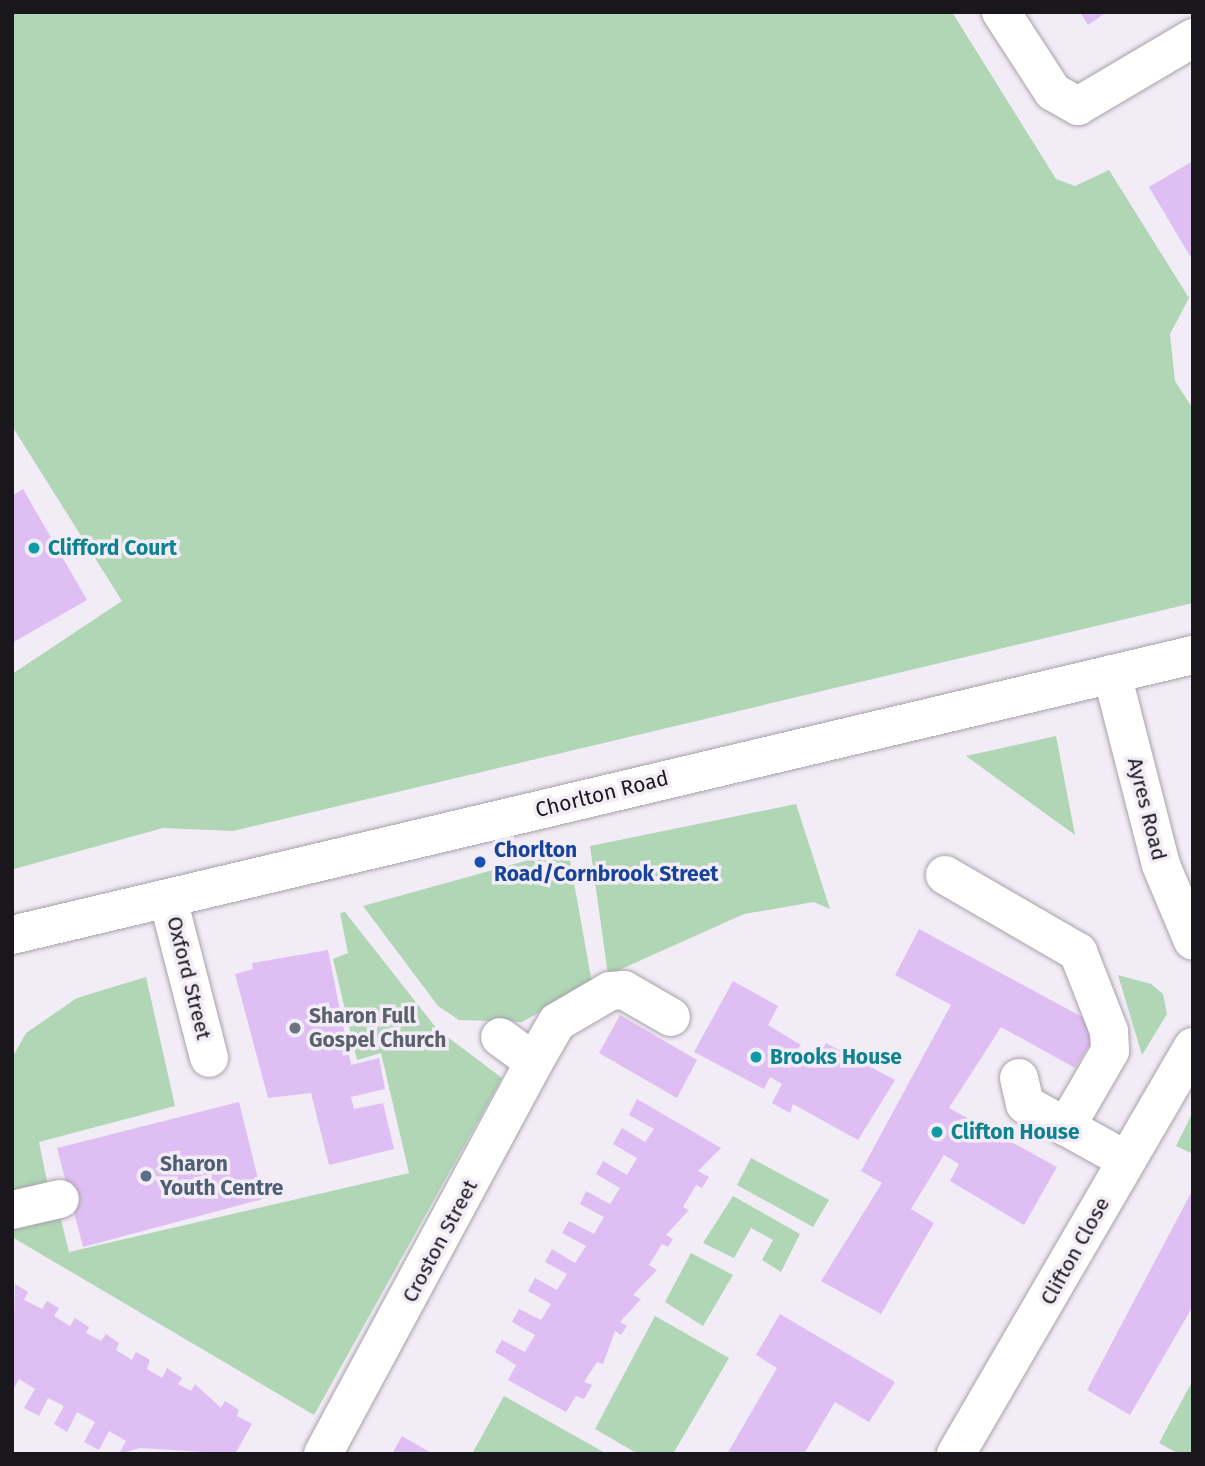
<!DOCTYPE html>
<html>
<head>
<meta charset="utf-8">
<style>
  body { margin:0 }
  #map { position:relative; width:1205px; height:1466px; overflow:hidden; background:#f2ecf6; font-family:"Fira Sans",sans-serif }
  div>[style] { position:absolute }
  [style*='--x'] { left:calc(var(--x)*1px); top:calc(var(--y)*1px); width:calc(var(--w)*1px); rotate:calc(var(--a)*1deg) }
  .green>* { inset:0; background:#b0d6b6 }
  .building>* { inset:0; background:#dfbff3 }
  .roads { filter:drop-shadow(0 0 2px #a7a2aa) drop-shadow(0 0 2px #a7a2aa) }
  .minor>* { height:38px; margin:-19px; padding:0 19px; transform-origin:19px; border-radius:19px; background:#fff }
  .major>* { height:38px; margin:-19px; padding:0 19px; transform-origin:19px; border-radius:19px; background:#fff }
  .dots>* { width:19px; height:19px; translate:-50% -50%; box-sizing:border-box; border:4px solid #f2ecf6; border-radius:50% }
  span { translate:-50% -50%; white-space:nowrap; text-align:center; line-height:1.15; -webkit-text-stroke:7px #f2ecf6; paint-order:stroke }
  .culture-label { font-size:21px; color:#0d838f; font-weight:700 }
  .left { translate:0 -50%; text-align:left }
  .street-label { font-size:21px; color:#19171b }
  .transit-label { font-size:21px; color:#164399; font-weight:700 }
  .worship-label { font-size:21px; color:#5b616d; font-weight:700 }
  .service-label { font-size:21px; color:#4e5e75; font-weight:700 }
  .frame { position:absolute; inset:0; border:14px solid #19171b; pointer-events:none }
</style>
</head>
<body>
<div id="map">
  <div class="green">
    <i style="clip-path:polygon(12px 12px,952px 12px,1056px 179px,1075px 186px,1109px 170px,1189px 298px,1170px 334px,1175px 381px,1193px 409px,1193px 603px,233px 831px,163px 828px,14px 869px,12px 674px,122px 601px,12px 426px)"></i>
    <i style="clip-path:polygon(1056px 736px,1075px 835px,966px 756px)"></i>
    <i style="clip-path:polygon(796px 804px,830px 909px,814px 902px,744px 914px,608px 975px,590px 846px)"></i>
    <i style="clip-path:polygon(568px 849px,592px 983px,522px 1022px,459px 1020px,438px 1006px,363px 906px)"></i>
    <i style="clip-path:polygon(345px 912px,437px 1029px,502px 1078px,314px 1415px,12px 1237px,12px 1221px,58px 1208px,69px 1252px,409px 1173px,381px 1053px,357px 1060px,333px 959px,348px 953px,340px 913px)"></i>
    <i style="clip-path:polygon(1118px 975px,1151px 984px,1163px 994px,1167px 1014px,1142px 1055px)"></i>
    <i style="clip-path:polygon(146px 977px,175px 1106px,39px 1142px,49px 1191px,12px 1200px,12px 1058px,26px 1033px,77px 998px)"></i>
    <i style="clip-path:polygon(1193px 1112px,1193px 1154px,1176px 1146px)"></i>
    <i style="clip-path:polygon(751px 1158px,829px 1200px,813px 1227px,737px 1185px)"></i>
    <i style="clip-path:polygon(733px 1196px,800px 1234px,781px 1272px,762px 1260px,773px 1240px,751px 1228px,734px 1258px,703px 1243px)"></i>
    <i style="clip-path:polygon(691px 1253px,733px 1275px,703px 1326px,665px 1302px)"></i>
    <i style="clip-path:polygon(655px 1316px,729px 1358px,673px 1454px,638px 1454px,595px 1429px)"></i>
    <i style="clip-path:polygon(1193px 1380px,1193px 1454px,1179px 1454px,1159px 1443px)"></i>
    <i style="clip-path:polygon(504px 1396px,607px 1454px,472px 1454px)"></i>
  </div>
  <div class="building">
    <i style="clip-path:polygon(1080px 12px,1107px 12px,1088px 25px)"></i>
    <i style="clip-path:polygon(1193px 161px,1193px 254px,1190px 256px,1149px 187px)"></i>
    <i style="clip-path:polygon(23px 489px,87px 600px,12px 643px,12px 496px)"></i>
    <i style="clip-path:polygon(919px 929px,1101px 1027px,1075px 1068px,1001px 1027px,949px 1108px,1057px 1167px,1024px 1225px,950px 1181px,959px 1164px,944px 1155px,911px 1209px,934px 1223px,881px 1314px,821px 1281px,882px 1183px,861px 1171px,951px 1005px,895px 975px)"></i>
    <i style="clip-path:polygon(328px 950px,351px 1065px,379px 1058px,385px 1089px,351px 1097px,354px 1109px,383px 1103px,394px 1149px,329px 1165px,311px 1093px,268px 1098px,235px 974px,253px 969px,252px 963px)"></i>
    <i style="clip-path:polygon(733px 981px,778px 1006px,768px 1025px,801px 1045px,797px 1050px,816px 1062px,826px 1043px,895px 1080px,858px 1140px,793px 1104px,790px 1113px,772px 1103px,782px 1084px,770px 1077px,764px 1089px,694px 1052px)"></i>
    <i style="clip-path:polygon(620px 1015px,697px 1060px,677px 1098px,599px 1053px)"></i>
    <i style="clip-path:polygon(637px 1099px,721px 1148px,698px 1171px,709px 1177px,702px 1188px,696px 1185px,683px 1207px,689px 1210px,666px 1235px,673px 1239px,668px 1247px,662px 1244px,649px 1265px,657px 1270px,633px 1295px,641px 1299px,620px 1322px,627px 1326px,621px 1335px,615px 1331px,603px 1364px,597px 1362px,584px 1382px,592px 1385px,584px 1399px,576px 1396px,566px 1412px,508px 1380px,516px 1365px,495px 1352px,502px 1340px,525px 1352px,535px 1335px,512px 1322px,519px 1309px,541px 1320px,551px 1304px,528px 1291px,535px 1278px,557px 1290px,567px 1274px,545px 1262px,552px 1249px,575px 1263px,586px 1246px,562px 1233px,569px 1221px,594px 1234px,604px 1217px,580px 1204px,586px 1191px,610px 1204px,620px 1188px,596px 1174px,603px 1161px,627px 1175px,637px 1158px,613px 1144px,622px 1128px,645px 1142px,654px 1129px,629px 1115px)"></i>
    <i style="clip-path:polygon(239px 1102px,263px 1199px,83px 1247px,57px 1148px)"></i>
    <i style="clip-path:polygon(1193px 1189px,1193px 1306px,1130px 1415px,1087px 1390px)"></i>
    <i style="clip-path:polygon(15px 1284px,28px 1292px,24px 1300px,42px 1309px,47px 1301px,59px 1308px,54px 1316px,70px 1326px,75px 1318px,89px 1327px,86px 1333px,101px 1341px,106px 1334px,119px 1343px,116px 1350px,132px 1360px,136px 1352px,150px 1360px,147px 1369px,162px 1378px,167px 1368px,182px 1378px,178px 1384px,191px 1391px,195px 1384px,221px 1408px,225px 1401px,239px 1410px,237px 1416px,252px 1424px,235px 1454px,140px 1448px,119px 1454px,126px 1441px,109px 1431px,99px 1450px,84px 1442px,95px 1422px,77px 1412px,67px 1432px,54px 1424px,64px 1406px,48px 1398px,39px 1416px,24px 1408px,35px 1389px,19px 1379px,12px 1392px)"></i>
    <i style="clip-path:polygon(780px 1314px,895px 1382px,869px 1422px,835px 1402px,804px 1454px,727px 1454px,777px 1368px,756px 1355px)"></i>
    <i style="clip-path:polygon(402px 1436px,433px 1454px,392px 1454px)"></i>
  </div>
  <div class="roads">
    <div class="minor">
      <i style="--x:1001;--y:12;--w:95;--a:57"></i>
      <i style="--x:1053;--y:92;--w:29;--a:29"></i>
      <i style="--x:1078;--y:106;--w:134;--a:-30.6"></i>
      <i style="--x:1112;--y:674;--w:197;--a:75.6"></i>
      <i style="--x:1161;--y:865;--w:82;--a:67.2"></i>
      <i style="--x:945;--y:875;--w:154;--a:30.1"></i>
      <i style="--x:1078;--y:952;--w:85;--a:68.6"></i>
      <i style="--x:1109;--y:1031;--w:20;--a:87"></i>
      <i style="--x:1110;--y:1051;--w:88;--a:120.1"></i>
      <i style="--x:168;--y:899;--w:164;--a:75.5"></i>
      <i style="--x:534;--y:1062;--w:46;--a:-60.1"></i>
      <i style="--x:557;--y:1022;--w:61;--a:-30.3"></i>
      <i style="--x:610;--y:991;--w:14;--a:-4"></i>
      <i style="--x:624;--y:990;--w:54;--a:29.9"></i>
      <i style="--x:1019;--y:1078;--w:27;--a:77"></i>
      <i style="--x:1025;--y:1104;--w:115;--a:29"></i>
      <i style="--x:12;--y:1210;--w:49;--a:-12.9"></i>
      <i style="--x:323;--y:1454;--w:445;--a:-61.7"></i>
      <i style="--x:534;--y:1062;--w:42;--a:-143.7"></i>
      <i style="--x:956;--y:1454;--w:471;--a:-59.8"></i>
    </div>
    <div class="major">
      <i style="--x:12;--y:935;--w:1214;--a:-13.34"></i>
    </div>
  </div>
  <div class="dots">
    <i style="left:34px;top:548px;background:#0f9aa8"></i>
    <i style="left:480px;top:862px;background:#1a4fb4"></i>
    <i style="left:295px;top:1028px;background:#6b7280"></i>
    <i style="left:756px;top:1057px;background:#0f9aa8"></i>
    <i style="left:937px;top:1132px;background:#0f9aa8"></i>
    <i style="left:146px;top:1176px;background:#5c6f8a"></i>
  </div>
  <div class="culture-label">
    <span class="left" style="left:48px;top:548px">Clifford Court</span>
    <span class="left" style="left:770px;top:1057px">Brooks House</span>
    <span class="left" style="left:951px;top:1132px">Clifton House</span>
  </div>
  <div class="street-label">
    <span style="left:602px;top:794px;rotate:-14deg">Chorlton Road</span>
    <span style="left:1147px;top:809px;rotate:76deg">Ayres Road</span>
    <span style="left:189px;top:978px;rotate:76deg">Oxford Street</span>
    <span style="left:440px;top:1241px;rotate:-62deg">Croston Street</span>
    <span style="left:1075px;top:1251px;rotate:-61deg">Clifton Close</span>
  </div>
  <div class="transit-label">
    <span class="left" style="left:494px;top:862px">Chorlton<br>Road/Cornbrook Street</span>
  </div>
  <div class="worship-label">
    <span class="left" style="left:309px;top:1028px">Sharon Full<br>Gospel Church</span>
  </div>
  <div class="service-label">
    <span class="left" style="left:160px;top:1176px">Sharon<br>Youth Centre</span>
  </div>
  <div class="frame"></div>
</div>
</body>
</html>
